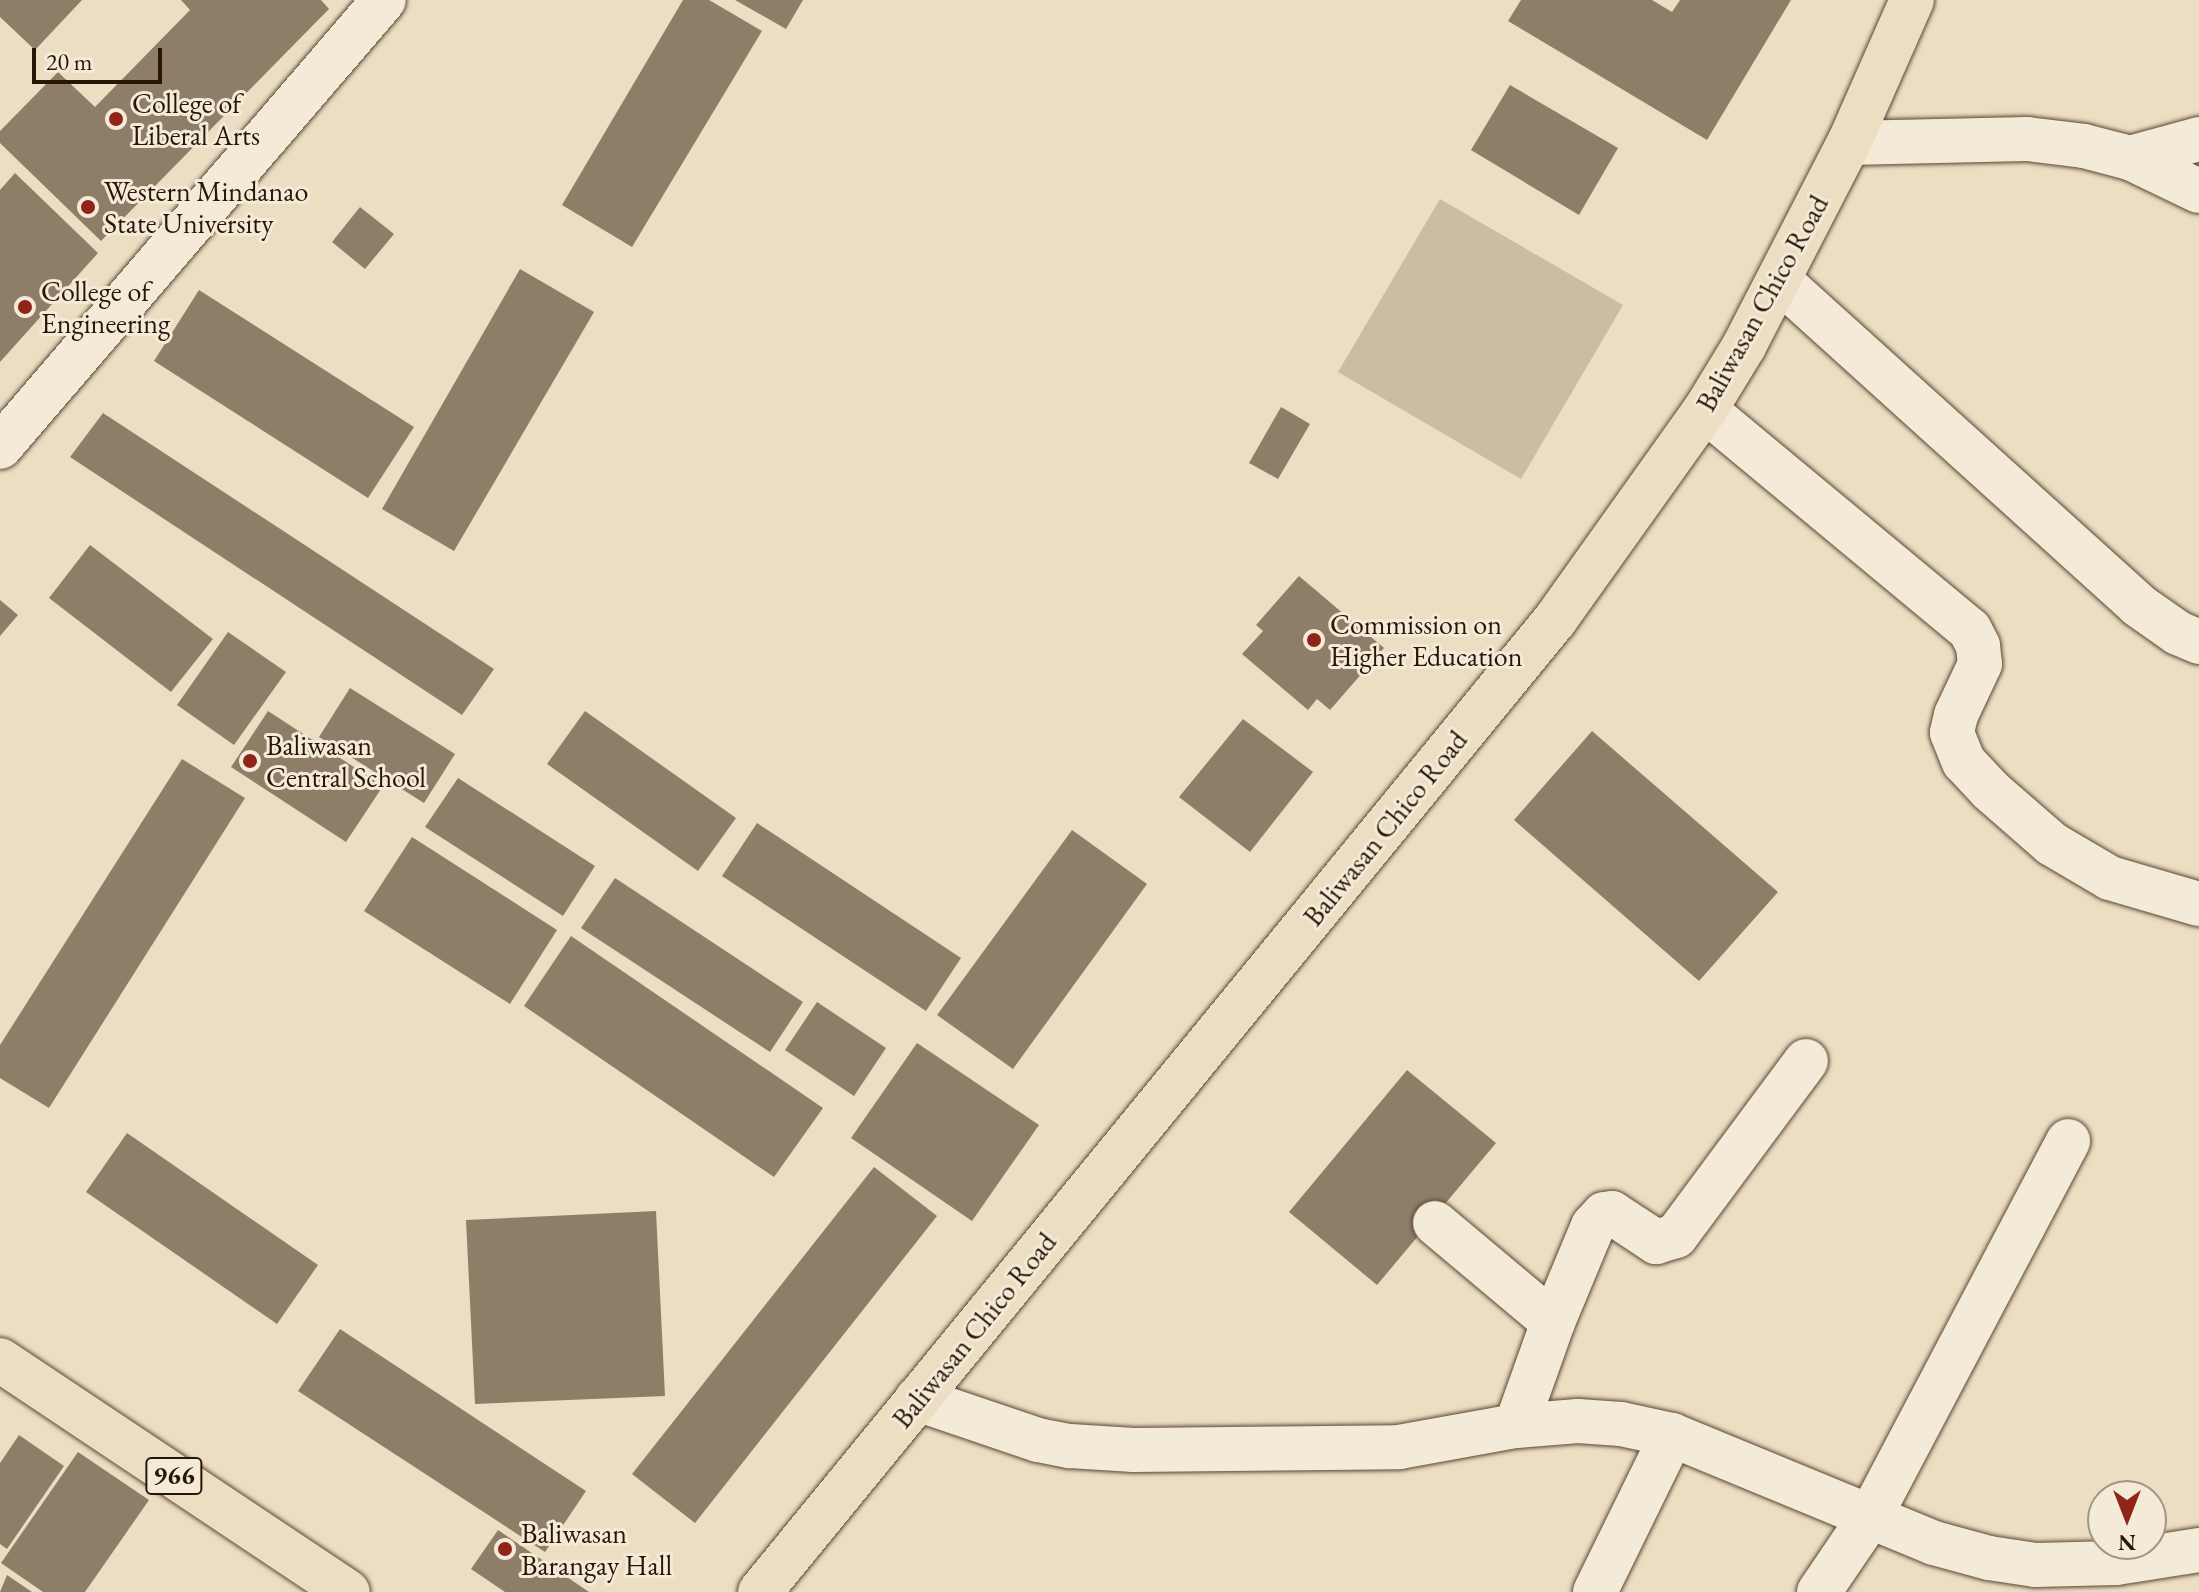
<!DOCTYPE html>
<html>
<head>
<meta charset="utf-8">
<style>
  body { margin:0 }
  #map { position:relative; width:2199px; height:1592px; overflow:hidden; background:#ecdec2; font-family:"EB Garamond",serif }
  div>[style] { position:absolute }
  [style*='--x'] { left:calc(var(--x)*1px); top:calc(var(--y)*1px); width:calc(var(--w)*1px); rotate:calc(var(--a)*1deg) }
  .green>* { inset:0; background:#cbbca2 }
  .building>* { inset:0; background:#8e7e68 }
  .roads { filter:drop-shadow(0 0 2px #5a4735) drop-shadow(0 0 2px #5a4735) }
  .minor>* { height:44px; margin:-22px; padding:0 22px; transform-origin:22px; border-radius:22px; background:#f3ead7 }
  .major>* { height:44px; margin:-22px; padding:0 22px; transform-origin:22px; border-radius:22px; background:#ecdec2 }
  .dots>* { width:22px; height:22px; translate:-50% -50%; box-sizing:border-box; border:4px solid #f3ead7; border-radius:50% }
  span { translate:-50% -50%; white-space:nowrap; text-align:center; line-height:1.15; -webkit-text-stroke:6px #f3ead7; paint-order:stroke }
  .shield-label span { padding:2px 6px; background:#f3ead7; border:2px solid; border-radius:6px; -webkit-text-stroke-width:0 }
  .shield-label { font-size:26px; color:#291506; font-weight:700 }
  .poi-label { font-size:28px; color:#291506 }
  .left { translate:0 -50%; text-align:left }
  .street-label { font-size:28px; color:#291506 }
  .north { position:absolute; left:2087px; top:1480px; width:80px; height:80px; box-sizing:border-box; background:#f3ead7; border:2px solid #a29583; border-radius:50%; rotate:180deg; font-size:22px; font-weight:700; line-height:32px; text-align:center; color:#291506 }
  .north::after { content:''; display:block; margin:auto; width:28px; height:36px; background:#8f2418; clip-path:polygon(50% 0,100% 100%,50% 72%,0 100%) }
  .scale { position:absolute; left:32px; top:48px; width:130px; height:36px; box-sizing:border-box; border:4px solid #291506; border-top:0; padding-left:10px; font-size:24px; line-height:28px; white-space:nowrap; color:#291506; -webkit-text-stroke:6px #f3ead7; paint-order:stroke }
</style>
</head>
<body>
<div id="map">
  <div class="green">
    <i style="clip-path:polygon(1440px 199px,1623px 305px,1521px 479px,1338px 372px)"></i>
  </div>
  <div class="building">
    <i style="clip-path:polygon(0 0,82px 0,35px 50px,0 17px)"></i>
    <i style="clip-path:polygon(181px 0,321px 0,329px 9px,101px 241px,0 143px,0 131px,58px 72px,95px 107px,190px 10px)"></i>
    <i style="clip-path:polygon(683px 0,709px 0,762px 31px,632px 247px,562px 205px)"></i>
    <i style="clip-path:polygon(735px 0,803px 0,786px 29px)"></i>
    <i style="clip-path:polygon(1521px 0,1652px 0,1672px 12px,1680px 0,1791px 0,1707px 140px,1508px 21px)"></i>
    <i style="clip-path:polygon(1510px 85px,1618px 148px,1579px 215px,1471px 150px)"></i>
    <i style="clip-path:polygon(15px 173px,98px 253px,0 362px,0 190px)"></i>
    <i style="clip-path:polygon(360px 207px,394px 234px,365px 269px,332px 242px)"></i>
    <i style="clip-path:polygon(520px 269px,594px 312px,454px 551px,382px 509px)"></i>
    <i style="clip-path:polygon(199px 290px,414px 427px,368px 498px,154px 361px)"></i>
    <i style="clip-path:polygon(1281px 407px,1310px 424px,1278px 479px,1249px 463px)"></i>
    <i style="clip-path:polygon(103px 413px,494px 669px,462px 715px,70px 457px)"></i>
    <i style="clip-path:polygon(90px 545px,213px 639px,171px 692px,49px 598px)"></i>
    <i style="clip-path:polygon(1299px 576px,1384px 648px,1330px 710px,1317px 699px,1308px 710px,1242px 654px,1263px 631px,1256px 625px)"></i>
    <i style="clip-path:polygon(0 600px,18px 615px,0 636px)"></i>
    <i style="clip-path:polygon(228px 632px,286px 672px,234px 745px,177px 705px)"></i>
    <i style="clip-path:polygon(350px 688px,455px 754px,424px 803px,319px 737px)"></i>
    <i style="clip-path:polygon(268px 711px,383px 786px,346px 842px,231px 767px)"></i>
    <i style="clip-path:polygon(585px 711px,736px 818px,698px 871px,547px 764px)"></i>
    <i style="clip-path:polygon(1243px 719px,1313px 772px,1250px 852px,1179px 797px)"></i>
    <i style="clip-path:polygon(1592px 731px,1778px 892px,1699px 981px,1514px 820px)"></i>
    <i style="clip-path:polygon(182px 759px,245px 798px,49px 1108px,0 1078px,0 1045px)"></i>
    <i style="clip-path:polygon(458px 778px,595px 866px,563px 916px,425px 827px)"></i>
    <i style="clip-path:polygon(757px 823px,961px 958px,926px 1011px,722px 876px)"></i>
    <i style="clip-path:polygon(1072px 830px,1147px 884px,1013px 1069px,937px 1015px)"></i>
    <i style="clip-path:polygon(412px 837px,557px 930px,510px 1004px,364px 911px)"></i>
    <i style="clip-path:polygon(615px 878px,803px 1002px,770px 1052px,581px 928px)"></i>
    <i style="clip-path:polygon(571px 936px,823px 1108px,774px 1177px,524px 1006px)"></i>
    <i style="clip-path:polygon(817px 1002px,886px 1048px,854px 1096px,785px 1050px)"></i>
    <i style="clip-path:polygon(917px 1043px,1039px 1125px,972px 1221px,851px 1138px)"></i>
    <i style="clip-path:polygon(1407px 1070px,1496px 1143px,1377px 1285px,1289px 1212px)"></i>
    <i style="clip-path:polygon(127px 1133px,318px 1265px,277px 1324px,86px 1192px)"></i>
    <i style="clip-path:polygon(874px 1167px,937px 1216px,695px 1523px,632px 1474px)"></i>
    <i style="clip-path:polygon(656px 1211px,665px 1396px,475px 1404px,466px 1220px)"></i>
    <i style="clip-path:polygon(340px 1329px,586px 1491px,545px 1552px,298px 1391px)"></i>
    <i style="clip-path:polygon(19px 1435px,64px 1466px,7px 1549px,0 1544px,0 1463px)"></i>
    <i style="clip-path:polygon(78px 1452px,149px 1500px,85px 1592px,43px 1592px,1px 1563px)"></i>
    <i style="clip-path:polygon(498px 1530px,589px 1592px,505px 1592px,471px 1569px)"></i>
    <i style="clip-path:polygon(7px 1575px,32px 1592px,0 1592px)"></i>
  </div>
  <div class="roads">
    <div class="minor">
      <i style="--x:1849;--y:143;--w:178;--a:-1.3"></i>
      <i style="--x:2027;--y:139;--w:57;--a:7"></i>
      <i style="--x:2084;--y:146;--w:48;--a:14.6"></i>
      <i style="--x:2130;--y:158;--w:76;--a:25.6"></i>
      <i style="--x:2130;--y:158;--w:72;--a:-15.4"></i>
      <i style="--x:1780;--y:281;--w:483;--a:42.1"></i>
      <i style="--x:2138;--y:605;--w:49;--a:35"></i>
      <i style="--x:2178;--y:633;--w:23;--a:23"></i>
      <i style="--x:1705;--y:410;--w:344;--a:39.7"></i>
      <i style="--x:1970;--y:630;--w:18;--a:63"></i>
      <i style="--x:1978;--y:646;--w:18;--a:84"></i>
      <i style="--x:1980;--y:664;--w:56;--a:115.2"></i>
      <i style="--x:1956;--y:715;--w:18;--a:103"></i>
      <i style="--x:1952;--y:733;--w:31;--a:68"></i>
      <i style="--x:1964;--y:762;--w:38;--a:47"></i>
      <i style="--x:1990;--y:790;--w:82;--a:41.1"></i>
      <i style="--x:2052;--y:844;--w:67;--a:30.4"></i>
      <i style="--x:2110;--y:878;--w:93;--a:16.3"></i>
      <i style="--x:0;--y:447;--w:589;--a:-49.34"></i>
      <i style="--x:1435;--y:1223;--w:154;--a:40"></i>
      <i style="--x:917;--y:1399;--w:128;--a:18.7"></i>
      <i style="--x:1038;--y:1440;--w:33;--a:11"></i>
      <i style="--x:1070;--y:1446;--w:64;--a:3.6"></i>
      <i style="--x:1134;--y:1450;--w:265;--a:-0.6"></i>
      <i style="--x:1399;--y:1447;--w:119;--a:-10.2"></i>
      <i style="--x:1516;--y:1426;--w:62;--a:-4.6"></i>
      <i style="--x:1578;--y:1421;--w:43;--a:4"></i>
      <i style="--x:1621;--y:1424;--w:52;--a:12.2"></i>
      <i style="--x:1672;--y:1435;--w:283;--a:22.4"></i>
      <i style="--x:1934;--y:1543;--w:57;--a:15.3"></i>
      <i style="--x:1989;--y:1558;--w:47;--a:8.7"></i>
      <i style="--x:2035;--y:1565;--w:81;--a:-1.4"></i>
      <i style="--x:2116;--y:1563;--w:84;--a:-8.9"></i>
      <i style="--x:1516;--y:1426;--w:110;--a:-70.4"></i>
      <i style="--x:1553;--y:1322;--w:104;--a:-67.4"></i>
      <i style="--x:1593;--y:1226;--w:16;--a:-47"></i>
      <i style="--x:1604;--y:1214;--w:8;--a:-7"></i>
      <i style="--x:1612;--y:1213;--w:53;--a:33.4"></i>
      <i style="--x:1656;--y:1242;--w:21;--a:-17"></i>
      <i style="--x:1676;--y:1236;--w:218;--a:-53.4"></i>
      <i style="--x:1595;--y:1592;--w:175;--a:-63.9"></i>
      <i style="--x:1819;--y:1592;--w:91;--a:-55.8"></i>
      <i style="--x:1870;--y:1517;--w:425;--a:-62.2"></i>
    </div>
    <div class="major">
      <i style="--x:0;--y:1360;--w:418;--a:33.7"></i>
      <i style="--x:760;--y:1592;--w:1256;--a:-50.72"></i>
      <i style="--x:1555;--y:620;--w:258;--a:-54.5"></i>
      <i style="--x:1705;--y:410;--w:75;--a:-58.6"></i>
      <i style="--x:1744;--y:346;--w:229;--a:-62.7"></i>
      <i style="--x:1849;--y:143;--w:156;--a:-66.2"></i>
    </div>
  </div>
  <div class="dots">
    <i style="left:116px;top:119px;background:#8f2418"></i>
    <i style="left:88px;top:207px;background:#8f2418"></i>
    <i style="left:25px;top:307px;background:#8f2418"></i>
    <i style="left:1314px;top:640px;background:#8f2418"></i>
    <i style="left:250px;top:761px;background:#8f2418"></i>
    <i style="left:505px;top:1549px;background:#8f2418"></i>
  </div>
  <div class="shield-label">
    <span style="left:174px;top:1476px">966</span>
  </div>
  <div class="poi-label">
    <span class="left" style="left:132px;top:119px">College of<br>Liberal Arts</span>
    <span class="left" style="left:104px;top:207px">Western Mindanao<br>State University</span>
    <span class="left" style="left:41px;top:307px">College of<br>Engineering</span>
    <span class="left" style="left:1330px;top:640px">Commission on<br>Higher Education</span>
    <span class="left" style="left:266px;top:761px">Baliwasan<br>Central School</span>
    <span class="left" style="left:521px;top:1549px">Baliwasan<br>Barangay Hall</span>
  </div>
  <div class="street-label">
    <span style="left:1762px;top:303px;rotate:-61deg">Baliwasan Chico Road</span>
    <span style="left:1385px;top:828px;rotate:-51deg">Baliwasan Chico Road</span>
    <span style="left:974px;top:1330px;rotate:-51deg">Baliwasan Chico Road</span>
  </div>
  <div class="north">N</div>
  <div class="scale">20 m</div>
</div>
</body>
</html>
